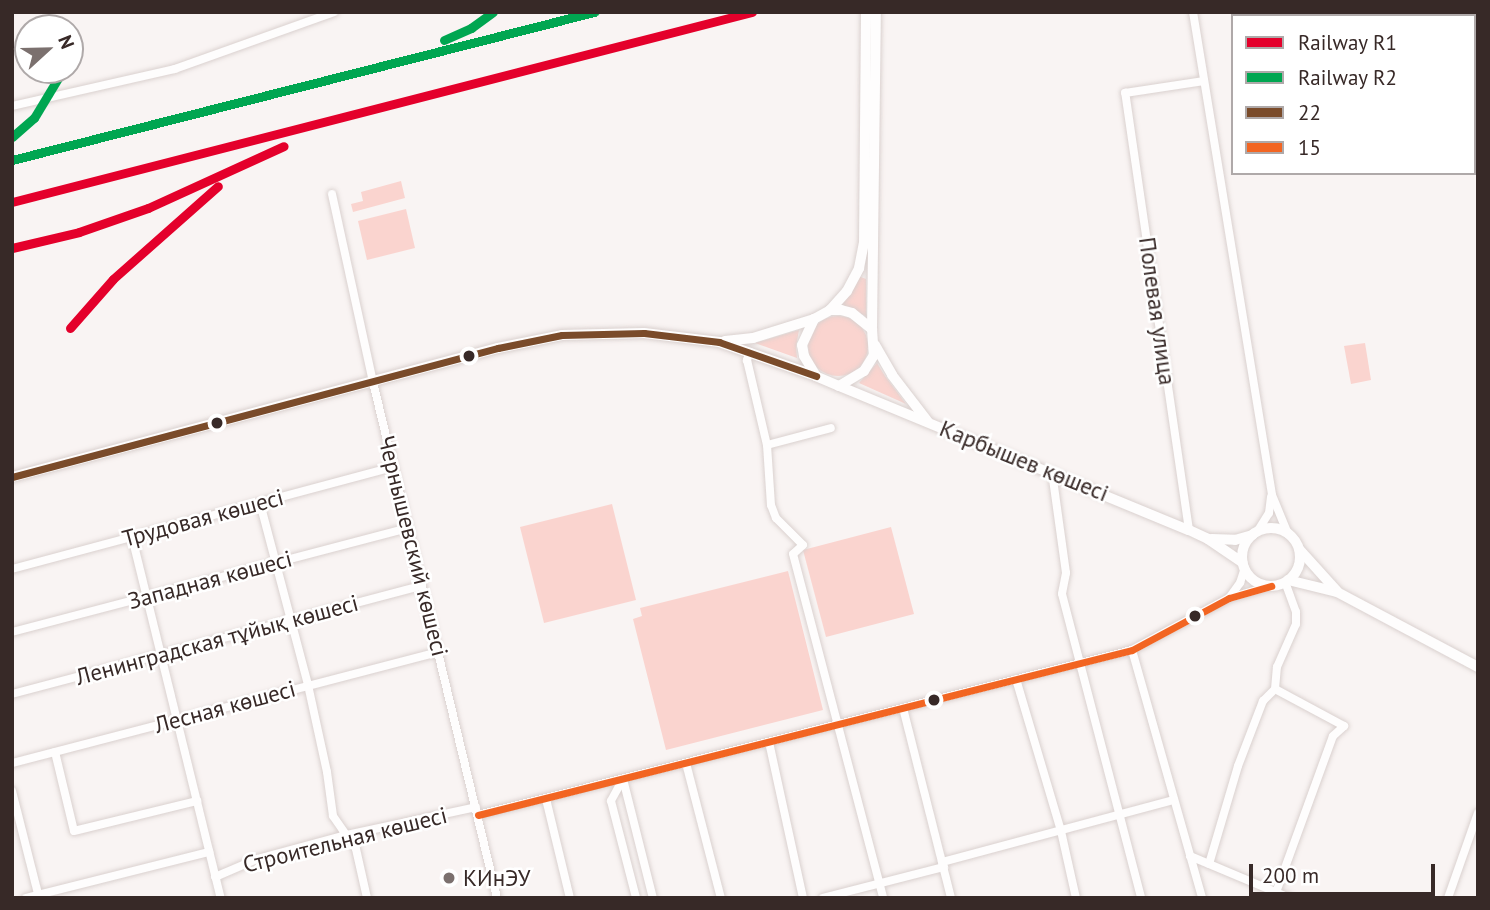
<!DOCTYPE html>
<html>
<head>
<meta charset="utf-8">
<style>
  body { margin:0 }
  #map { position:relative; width:1490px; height:910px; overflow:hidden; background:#f9f4f3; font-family:"PT Sans",sans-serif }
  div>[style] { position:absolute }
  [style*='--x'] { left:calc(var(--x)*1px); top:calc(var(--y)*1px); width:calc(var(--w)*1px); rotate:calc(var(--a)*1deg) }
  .green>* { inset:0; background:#fad4cf }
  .round { border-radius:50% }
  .roads { filter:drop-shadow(0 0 2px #dad1cf) drop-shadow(0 0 2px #dad1cf) }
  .minor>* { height:8px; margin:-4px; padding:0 4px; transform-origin:4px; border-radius:4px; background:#fefdfd }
  .major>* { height:10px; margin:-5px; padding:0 5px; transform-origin:5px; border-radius:5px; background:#fefdfd }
  .major>.ring { margin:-5px; padding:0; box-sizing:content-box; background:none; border:10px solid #fefdfd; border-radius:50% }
  .bus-1>* { height:7px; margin:-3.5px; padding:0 3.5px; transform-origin:3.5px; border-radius:3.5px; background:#7a4b2a }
  .bus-2>* { height:7px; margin:-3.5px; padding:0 3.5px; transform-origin:3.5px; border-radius:3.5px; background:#f26522 }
  .rail-1>* { height:9px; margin:-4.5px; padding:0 4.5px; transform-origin:4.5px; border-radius:4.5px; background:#e4002b }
  .rail-2>* { height:9px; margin:-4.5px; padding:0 4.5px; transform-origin:4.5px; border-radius:4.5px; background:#00a651 }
  .dots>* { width:19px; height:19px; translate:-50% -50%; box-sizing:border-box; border:4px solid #fff; border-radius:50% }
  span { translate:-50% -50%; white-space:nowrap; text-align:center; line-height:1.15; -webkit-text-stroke:5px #fff; paint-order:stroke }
  .street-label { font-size:23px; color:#372927 }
  .poi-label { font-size:23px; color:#372927 }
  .left { translate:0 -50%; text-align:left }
  .frame { position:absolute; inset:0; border:14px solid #372927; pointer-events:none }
  .legend { position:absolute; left:1231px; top:14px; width:245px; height:161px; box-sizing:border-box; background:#fff; border:2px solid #afa9a9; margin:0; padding:9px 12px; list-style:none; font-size:21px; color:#372927 }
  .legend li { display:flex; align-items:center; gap:14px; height:35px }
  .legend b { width:35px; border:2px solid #afa9a9 }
  .north { position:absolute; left:14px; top:14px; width:70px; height:70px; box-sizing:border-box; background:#fff; border:2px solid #afa9a9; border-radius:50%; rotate:68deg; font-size:19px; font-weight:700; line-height:28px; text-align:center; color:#372927 }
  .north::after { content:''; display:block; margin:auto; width:24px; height:32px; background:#7b706e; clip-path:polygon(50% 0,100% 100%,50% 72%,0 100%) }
  .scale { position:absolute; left:1249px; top:864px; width:186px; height:32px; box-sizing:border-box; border:4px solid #372927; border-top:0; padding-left:9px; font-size:21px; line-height:24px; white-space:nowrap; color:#372927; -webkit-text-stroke:5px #fff; paint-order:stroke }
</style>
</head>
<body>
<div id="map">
  <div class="green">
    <i style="clip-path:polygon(401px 181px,405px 198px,353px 212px,351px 204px,363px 201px,361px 192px)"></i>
    <i style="clip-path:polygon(406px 209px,415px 248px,367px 260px,358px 221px)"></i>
    <i style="clip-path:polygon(858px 276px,866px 279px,866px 316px,841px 305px)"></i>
    <i class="round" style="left:808px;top:316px;width:60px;height:60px"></i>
    <i style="clip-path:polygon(799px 330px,796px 347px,797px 358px,755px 343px)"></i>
    <i style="clip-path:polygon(1365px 343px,1371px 380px,1351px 384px,1344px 346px)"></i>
    <i style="clip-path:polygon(877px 363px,885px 376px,906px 404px,859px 383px)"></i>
    <i style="clip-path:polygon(612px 504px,636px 600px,544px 623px,520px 527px)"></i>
    <i style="clip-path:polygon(891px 527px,914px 614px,826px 637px,803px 550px)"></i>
    <i style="clip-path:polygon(788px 571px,823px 710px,666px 750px,633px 619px,642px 616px,640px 608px)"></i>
  </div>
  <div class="roads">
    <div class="minor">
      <i style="--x:1193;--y:12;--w:489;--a:80.7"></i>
      <i style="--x:1272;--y:495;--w:42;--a:67.7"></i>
      <i style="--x:12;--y:106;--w:167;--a:-12.8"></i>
      <i style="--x:175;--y:69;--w:169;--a:-19.7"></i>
      <i style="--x:332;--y:194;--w:192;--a:77.7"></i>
      <i style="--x:373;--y:382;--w:531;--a:76.49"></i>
      <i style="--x:750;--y:352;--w:9;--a:111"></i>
      <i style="--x:747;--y:360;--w:87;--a:76.8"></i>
      <i style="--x:767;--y:445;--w:66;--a:-14.9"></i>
      <i style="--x:767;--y:445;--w:60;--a:86.2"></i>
      <i style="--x:771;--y:505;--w:14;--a:69"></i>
      <i style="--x:776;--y:518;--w:38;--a:45"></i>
      <i style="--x:803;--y:545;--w:13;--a:138"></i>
      <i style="--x:793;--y:554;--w:356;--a:75.3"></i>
      <i style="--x:1052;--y:472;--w:102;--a:82.1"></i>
      <i style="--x:1066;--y:573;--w:21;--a:101"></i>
      <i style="--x:1062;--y:594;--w:314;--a:75.4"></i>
      <i style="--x:260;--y:503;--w:188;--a:75.2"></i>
      <i style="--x:308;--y:685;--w:89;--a:77.7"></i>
      <i style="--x:327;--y:772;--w:44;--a:82.2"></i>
      <i style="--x:333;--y:816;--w:40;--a:55.1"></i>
      <i style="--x:356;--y:849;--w:50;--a:77.3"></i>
      <i style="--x:1189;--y:530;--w:442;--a:-98.3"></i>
      <i style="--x:1125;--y:93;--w:80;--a:-8.6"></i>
      <i style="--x:1257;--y:532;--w:22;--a:-58"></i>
      <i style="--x:1269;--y:513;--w:16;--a:-83"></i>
      <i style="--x:132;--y:537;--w:372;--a:76.2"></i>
      <i style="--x:12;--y:569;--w:395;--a:-15"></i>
      <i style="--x:1229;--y:598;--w:19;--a:-54"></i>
      <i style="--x:1240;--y:583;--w:16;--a:-72"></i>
      <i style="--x:12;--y:632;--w:410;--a:-14.7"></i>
      <i style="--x:1132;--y:650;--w:258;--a:74.2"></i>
      <i style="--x:1016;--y:679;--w:159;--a:73.5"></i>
      <i style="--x:1061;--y:831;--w:69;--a:77.4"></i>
      <i style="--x:12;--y:694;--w:424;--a:-14.8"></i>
      <i style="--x:903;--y:708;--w:196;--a:75.8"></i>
      <i style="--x:769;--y:742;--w:160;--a:77.7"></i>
      <i style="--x:55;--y:752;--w:81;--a:76.5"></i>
      <i style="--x:74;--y:831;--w:127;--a:-13.7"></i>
      <i style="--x:12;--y:763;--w:440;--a:-14.6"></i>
      <i style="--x:686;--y:763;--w:139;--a:75.5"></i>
      <i style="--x:623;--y:779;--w:25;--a:119"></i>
      <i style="--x:611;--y:801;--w:100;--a:75.5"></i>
      <i style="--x:623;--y:779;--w:123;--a:75.9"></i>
      <i style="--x:12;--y:791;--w:110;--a:75.8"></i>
      <i style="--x:546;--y:799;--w:102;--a:76.4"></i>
      <i style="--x:478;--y:815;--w:674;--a:-14.16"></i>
      <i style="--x:1132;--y:650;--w:110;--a:-28.2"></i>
      <i style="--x:1229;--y:598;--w:44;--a:-15.9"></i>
      <i style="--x:1190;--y:856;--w:108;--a:22.8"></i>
      <i style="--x:942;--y:862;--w:240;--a:-15"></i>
      <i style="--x:1209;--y:864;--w:102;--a:-73.5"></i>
      <i style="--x:1238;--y:766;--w:70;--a:-69"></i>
      <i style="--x:1263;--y:701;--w:17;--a:-45"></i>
      <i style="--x:1275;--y:689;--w:22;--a:-85"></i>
      <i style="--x:1277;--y:667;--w:47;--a:-66.2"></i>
      <i style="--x:1296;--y:624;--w:12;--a:-90"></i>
      <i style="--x:1296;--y:612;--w:32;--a:-110"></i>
      <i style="--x:215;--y:877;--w:46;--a:-23.2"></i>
      <i style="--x:257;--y:859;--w:88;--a:-15.1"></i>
      <i style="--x:342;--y:836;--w:137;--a:-12.2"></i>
      <i style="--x:26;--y:898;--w:189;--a:-14.1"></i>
      <i style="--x:823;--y:898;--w:125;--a:-14.4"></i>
      <i style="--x:1274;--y:898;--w:172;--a:-70"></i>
      <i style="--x:1333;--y:736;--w:15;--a:-42"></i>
      <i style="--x:1344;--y:726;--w:78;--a:-151.8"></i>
      <i style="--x:1448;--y:898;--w:90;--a:-70.6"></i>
    </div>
    <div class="major">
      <i style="--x:830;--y:310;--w:25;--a:-48"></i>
      <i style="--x:847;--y:291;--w:26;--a:-62"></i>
      <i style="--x:859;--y:268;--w:25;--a:-79"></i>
      <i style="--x:864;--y:243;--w:231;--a:-89.5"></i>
      <i style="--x:872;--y:329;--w:317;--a:-89.3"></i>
      <i style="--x:725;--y:341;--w:28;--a:-6"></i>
      <i style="--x:753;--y:338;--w:64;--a:-17.3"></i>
      <i style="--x:814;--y:319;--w:18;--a:-29"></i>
      <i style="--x:830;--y:310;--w:11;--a:0"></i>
      <i style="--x:841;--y:310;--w:11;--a:15"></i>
      <i style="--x:852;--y:313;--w:26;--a:39"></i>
      <i style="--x:872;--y:329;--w:26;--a:86"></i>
      <i style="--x:874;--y:355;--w:19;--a:122"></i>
      <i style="--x:864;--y:371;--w:29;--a:149"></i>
      <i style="--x:839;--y:386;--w:25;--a:-157"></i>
      <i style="--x:816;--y:376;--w:23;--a:-121"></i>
      <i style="--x:804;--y:356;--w:11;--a:-100"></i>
      <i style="--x:802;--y:345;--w:29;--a:-65"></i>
      <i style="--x:875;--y:345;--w:34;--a:60"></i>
      <i style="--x:892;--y:375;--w:59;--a:52.5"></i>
      <i style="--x:839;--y:386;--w:378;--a:22.4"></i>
      <i style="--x:1189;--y:530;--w:21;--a:25"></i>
      <i style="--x:1208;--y:539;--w:42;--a:34.4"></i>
      <i style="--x:12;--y:477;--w:503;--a:-14.87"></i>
      <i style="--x:498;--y:348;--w:65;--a:-11.5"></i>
      <i style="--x:562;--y:335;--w:82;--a:-1.4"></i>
      <i style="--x:644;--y:333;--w:76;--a:6.8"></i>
      <i style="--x:719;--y:342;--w:103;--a:19.3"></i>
      <i class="ring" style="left:1242px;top:528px;width:48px;height:48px"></i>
      <i style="--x:1212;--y:539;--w:23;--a:2"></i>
      <i style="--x:1235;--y:540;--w:18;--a:-16"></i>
      <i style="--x:1299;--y:549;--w:57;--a:47.9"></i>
      <i style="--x:1288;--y:580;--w:50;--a:13.8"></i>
      <i style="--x:1337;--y:592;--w:160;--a:28"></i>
    </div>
  </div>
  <div class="bus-1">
    <i style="--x:12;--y:477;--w:503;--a:-14.87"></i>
    <i style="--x:498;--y:348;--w:65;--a:-11.5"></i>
    <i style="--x:562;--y:335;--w:82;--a:-1.4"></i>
    <i style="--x:644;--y:333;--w:76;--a:6.8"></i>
    <i style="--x:719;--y:342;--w:103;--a:19.3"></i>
  </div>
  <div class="bus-2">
    <i style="--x:478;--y:815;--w:674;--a:-14.16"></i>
    <i style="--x:1132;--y:650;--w:110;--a:-28.2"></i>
    <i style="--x:1229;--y:598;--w:44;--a:-15.9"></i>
  </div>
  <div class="rail-1">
    <i style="--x:12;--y:202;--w:764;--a:-14.4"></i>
    <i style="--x:12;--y:248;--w:69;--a:-13.4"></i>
    <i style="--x:79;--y:232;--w:73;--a:-19.2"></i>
    <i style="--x:148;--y:208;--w:149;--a:-24.5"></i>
    <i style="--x:70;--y:328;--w:65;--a:-48.7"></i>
    <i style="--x:113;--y:279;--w:140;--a:-41.5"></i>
  </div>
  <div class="rail-2">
    <i style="--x:444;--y:40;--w:30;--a:-24"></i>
    <i style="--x:471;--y:28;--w:27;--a:-36"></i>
    <i style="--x:12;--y:137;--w:29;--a:-41"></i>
    <i style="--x:34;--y:118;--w:56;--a:-58.9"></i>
    <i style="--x:12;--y:160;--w:601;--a:-14.27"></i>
  </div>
  <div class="dots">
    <i style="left:469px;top:356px;background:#372927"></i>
    <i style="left:217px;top:423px;background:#372927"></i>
    <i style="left:1195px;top:616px;background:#372927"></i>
    <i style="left:934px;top:700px;background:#372927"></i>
    <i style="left:449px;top:878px;background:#7b706e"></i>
  </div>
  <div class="street-label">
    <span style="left:1157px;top:311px;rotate:82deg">Полевая улица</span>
    <span style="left:1024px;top:461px;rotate:22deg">Карбышев көшесі</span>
    <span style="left:203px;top:518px;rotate:-15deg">Трудовая көшесі</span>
    <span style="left:413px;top:546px;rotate:76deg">Чернышевский көшесі</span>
    <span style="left:210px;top:580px;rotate:-15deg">Западная көшесі</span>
    <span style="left:217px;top:640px;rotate:-15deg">Ленинградская тұйық көшесі</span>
    <span style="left:225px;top:707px;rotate:-15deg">Лесная көшесі</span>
    <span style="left:345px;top:840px;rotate:-14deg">Строительная көшесі</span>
  </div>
  <div class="poi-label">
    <span class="left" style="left:463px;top:878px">КИнЭУ</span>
  </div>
  <div class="frame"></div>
  <ul class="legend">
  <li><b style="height:9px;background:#e4002b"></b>Railway R1</li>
  <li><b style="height:9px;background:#00a651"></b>Railway R2</li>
  <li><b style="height:9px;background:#7a4b2a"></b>22</li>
  <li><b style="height:9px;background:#f26522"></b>15</li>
  </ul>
  <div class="north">N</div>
  <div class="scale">200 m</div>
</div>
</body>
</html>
